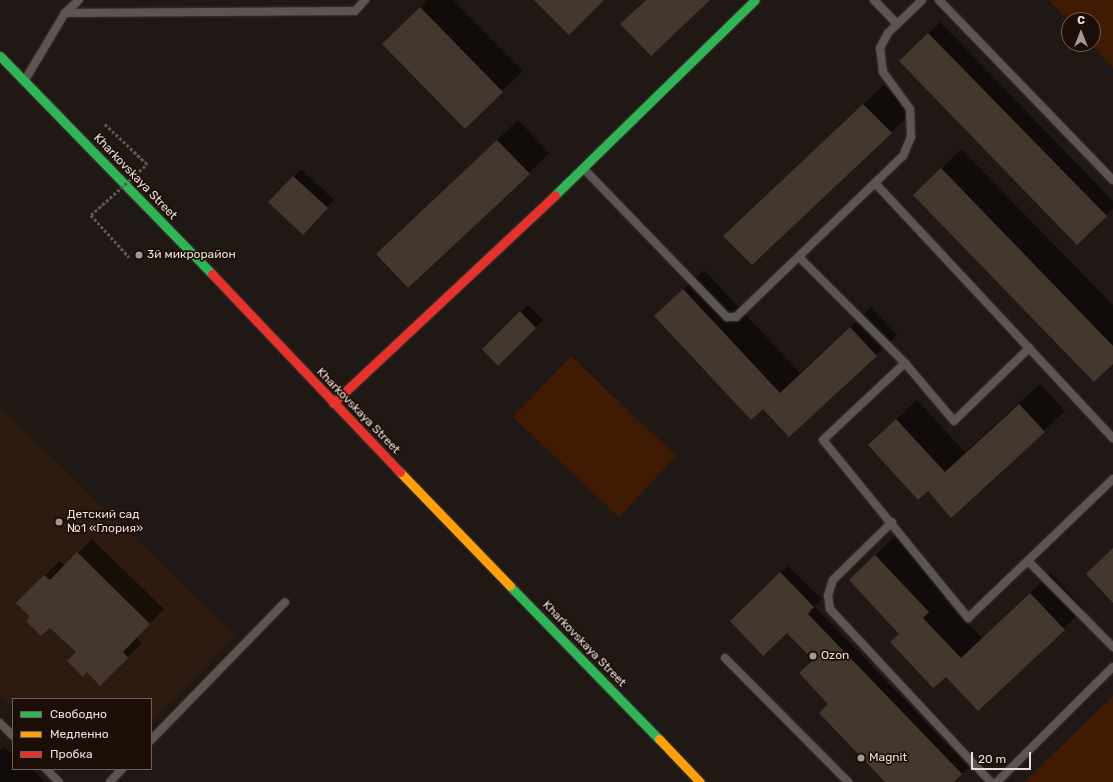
<!DOCTYPE html>
<html>
<head>
<meta charset="utf-8">
<style>
  body { margin:0 }
  #map { position:relative; width:1113px; height:782px; overflow:hidden; background:#201814; font-family:Rubik,sans-serif }
  div>[style] { position:absolute }
  [style*='--x'] { left:calc(var(--x)*1px); top:calc(var(--y)*1px); width:calc(var(--w)*1px); rotate:calc(var(--a)*1deg) }
  .built>* { inset:0; background:#2d1b10 }
  .green>* { inset:0; background:#411a03 }
  .shadow>* { inset:0; background:#0007 }
  .building>* { inset:0; background:#44372d }
  .path>* { height:2.5px; margin-top:-1.25px; transform-origin:0; background:repeating-linear-gradient(90deg,#5e5854 0 3px,transparent 0 5px) }
  .roads { filter:drop-shadow(0 0 1px #3a3431) drop-shadow(0 0 1px #3a3431) }
  .lane>* { height:8px; margin:-4px; padding:0 4px; transform-origin:4px; border-radius:4px; background:#5c5551 }
  .fast>* { height:9px; margin:-4.5px; padding:0 4.5px; transform-origin:4.5px; border-radius:4.5px; background:#30b455 }
  .slow>* { height:9px; margin:-4.5px; padding:0 4.5px; transform-origin:4.5px; border-radius:4.5px; background:#ff9f0a }
  .jam>* { height:9px; margin:-4.5px; padding:0 4.5px; transform-origin:4.5px; border-radius:4.5px; background:#e5322d }
  .path-bridge>* { height:2.5px; margin-top:-1.25px; transform-origin:0; background:repeating-linear-gradient(90deg,#5e5854 0 3px,transparent 0 5px) }
  .dots>* { width:11px; height:11px; translate:-50% -50%; box-sizing:border-box; border:2px solid #1c0e06; border-radius:50% }
  span { translate:-50% -50%; white-space:nowrap; text-align:center; line-height:1.15; -webkit-text-stroke:3.5px #1c0e06; paint-order:stroke }
  .street-label { font-size:12px; color:#eadfda }
  .poi-label { font-size:12px; color:#eadfda }
  .left { translate:0 -50%; text-align:left }
  .legend { position:absolute; left:12px; top:698px; width:140px; height:72px; box-sizing:border-box; background:#1c0e06; border:1px solid #6e625b; margin:0; padding:5px 7px; list-style:none; font-size:12px; color:#eadfda }
  .legend li { display:flex; align-items:center; gap:8px; height:20px }
  .legend b { width:20px; border:1px solid #6e625b }
  .north { position:absolute; left:1061px; top:12px; width:40px; height:40px; box-sizing:border-box; background:#1c0e06; border:1px solid #6e625b; border-radius:50%; rotate:0deg; font-size:11px; font-weight:700; line-height:16px; text-align:center; color:#eadfda }
  .north::after { content:''; display:block; margin:auto; width:14px; height:18px; background:#a39995; clip-path:polygon(50% 0,100% 100%,50% 72%,0 100%) }
  .scale { position:absolute; left:971px; top:752px; width:60px; height:18px; box-sizing:border-box; border:2px solid #eadfda; border-top:0; padding-left:5px; font-size:12px; line-height:14px; white-space:nowrap; color:#eadfda; -webkit-text-stroke:3px #1c0e06; paint-order:stroke }
</style>
</head>
<body>
<div id="map">
  <div class="built">
    <i style="clip-path:polygon(0 407px,235px 636px,151px 722px,151px 699px,13px 699px,13px 708px,0 695px)"></i>
  </div>
  <div class="green">
    <i style="clip-path:polygon(1049px 0,1113px 0,1113px 68px,1091px 44px,1093px 20px,1069px 21px)"></i>
    <i style="clip-path:polygon(571px 356px,676px 456px,619px 517px,513px 417px)"></i>
    <i style="clip-path:polygon(1113px 696px,1113px 782px,1024px 782px)"></i>
  </div>
  <div class="shadow">
    <i style="clip-path:polygon(428px 0,453px 0,523px 71px,502px 91px,404px 24px)"></i>
    <i style="clip-path:polygon(940px 22px,1113px 201px,1113px 209px,1077px 243px,911px 50px)"></i>
    <i style="clip-path:polygon(884px 85px,911px 112px,891px 133px,745px 216px)"></i>
    <i style="clip-path:polygon(518px 120px,549px 153px,529px 173px,398px 234px)"></i>
    <i style="clip-path:polygon(961px 149px,1113px 305px,1113px 363px,935px 175px)"></i>
    <i style="clip-path:polygon(301px 169px,334px 200px,310px 226px,269px 202px)"></i>
    <i style="clip-path:polygon(704px 270px,800px 373px,871px 307px,897px 335px,789px 436px,763px 408px,655px 316px)"></i>
    <i style="clip-path:polygon(528px 305px,543px 320px,498px 364px,483px 349px)"></i>
    <i style="clip-path:polygon(1040px 384px,1065px 411px,951px 516px,928px 490px,869px 445px,917px 400px,965px 452px)"></i>
    <i style="clip-path:polygon(896px 535px,949px 591px,943px 597px,982px 638px,1051px 573px,1084px 609px,978px 709px,850px 580px)"></i>
    <i style="clip-path:polygon(92px 539px,164px 609px,137px 637px,142px 643px,100px 684px,77px 652px,50px 626px,31px 617px,18px 603px,59px 561px,65px 566px)"></i>
    <i style="clip-path:polygon(788px 566px,821px 599px,814px 606px,969px 767px,953px 782px,886px 782px,829px 704px,814px 660px,787px 632px,731px 621px)"></i>
    <i style="clip-path:polygon(4px 747px,10px 752px,13px 750px,13px 769px,32px 769px,45px 782px,0 782px,0 751px)"></i>
  </div>
  <div class="building">
    <i style="clip-path:polygon(534px 0,604px 0,569px 35px)"></i>
    <i style="clip-path:polygon(646px 0,710px 0,651px 56px,620px 24px)"></i>
    <i style="clip-path:polygon(420px 7px,503px 92px,465px 129px,382px 44px)"></i>
    <i style="clip-path:polygon(928px 33px,1107px 216px,1077px 245px,899px 61px)"></i>
    <i style="clip-path:polygon(863px 104px,892px 133px,752px 265px,723px 236px)"></i>
    <i style="clip-path:polygon(497px 140px,530px 174px,408px 288px,376px 254px)"></i>
    <i style="clip-path:polygon(941px 168px,1113px 346px,1113px 364px,1094px 382px,913px 195px)"></i>
    <i style="clip-path:polygon(293px 176px,328px 208px,303px 235px,268px 202px)"></i>
    <i style="clip-path:polygon(683px 289px,780px 393px,850px 327px,877px 356px,789px 437px,763px 409px,751px 420px,654px 316px)"></i>
    <i style="clip-path:polygon(520px 311px,536px 328px,498px 366px,482px 349px)"></i>
    <i style="clip-path:polygon(1019px 404px,1045px 432px,951px 518px,928px 491px,918px 500px,868px 445px,896px 419px,945px 472px)"></i>
    <i style="clip-path:polygon(1113px 548px,1113px 603px,1086px 574px)"></i>
    <i style="clip-path:polygon(77px 552px,150px 624px,123px 652px,128px 658px,100px 686px,87px 672px,83px 677px,67px 661px,76px 652px,50px 628px,41px 636px,26px 621px,30px 617px,16px 603px,44px 575px,50px 580px)"></i>
    <i style="clip-path:polygon(875px 555px,929px 612px,923px 618px,961px 658px,1030px 593px,1065px 630px,978px 711px,946px 677px,933px 688px,890px 642px,899px 634px,849px 580px)"></i>
    <i style="clip-path:polygon(780px 572px,814px 607px,808px 614px,962px 774px,954px 782px,885px 782px,819px 713px,828px 704px,799px 673px,813px 660px,787px 633px,763px 656px,730px 621px)"></i>
  </div>
  <div class="path">
    <i style="--x:105;--y:124;--w:58;--a:43.6"></i>
    <i style="--x:91;--y:215;--w:57;--a:47.9"></i>
  </div>
  <div class="roads">
    <div class="lane">
      <i style="--x:874;--y:0;--w:33;--a:46"></i>
      <i style="--x:939;--y:0;--w:250;--a:46"></i>
      <i style="--x:65;--y:13;--w:290;--a:-0.4"></i>
      <i style="--x:355;--y:11;--w:15;--a:-48"></i>
      <i style="--x:25;--y:80;--w:78;--a:-59.2"></i>
      <i style="--x:65;--y:13;--w:19;--a:-43"></i>
      <i style="--x:584;--y:169;--w:206;--a:46"></i>
      <i style="--x:727;--y:317;--w:9;--a:0"></i>
      <i style="--x:736;--y:317;--w:232;--a:-44"></i>
      <i style="--x:903;--y:156;--w:21;--a:-67"></i>
      <i style="--x:911;--y:137;--w:28;--a:-92"></i>
      <i style="--x:910;--y:109;--w:46;--a:-126.1"></i>
      <i style="--x:883;--y:72;--w:24;--a:-97"></i>
      <i style="--x:880;--y:48;--w:17;--a:-62"></i>
      <i style="--x:888;--y:33;--w:47;--a:-44.1"></i>
      <i style="--x:875;--y:183;--w:349;--a:47"></i>
      <i style="--x:799;--y:257;--w:150;--a:45"></i>
      <i style="--x:905;--y:363;--w:76;--a:49.8"></i>
      <i style="--x:954;--y:421;--w:105;--a:-44.2"></i>
      <i style="--x:905;--y:363;--w:112;--a:136.8"></i>
      <i style="--x:823;--y:440;--w:230;--a:50.8"></i>
      <i style="--x:968;--y:618;--w:201;--a:-43.8"></i>
      <i style="--x:892;--y:522;--w:83;--a:135.5"></i>
      <i style="--x:833;--y:580;--w:16;--a:108"></i>
      <i style="--x:828;--y:595;--w:14;--a:82"></i>
      <i style="--x:830;--y:609;--w:236;--a:47.1"></i>
      <i style="--x:1029;--y:562;--w:120;--a:45.3"></i>
      <i style="--x:725;--y:658;--w:175;--a:45.2"></i>
      <i style="--x:0;--y:723;--w:18;--a:45"></i>
      <i style="--x:151;--y:740;--w:192;--a:-45.8"></i>
      <i style="--x:46;--y:769;--w:18;--a:45"></i>
      <i style="--x:110;--y:782;--w:18;--a:-47"></i>
      <i style="--x:997;--y:782;--w:163;--a:-44.8"></i>
    </div>
    <div class="fast">
      <i style="--x:0;--y:56;--w:304;--a:45.8"></i>
      <i style="--x:555;--y:195;--w:279;--a:-44.3"></i>
      <i style="--x:510;--y:586;--w:214;--a:45.8"></i>
    </div>
    <div class="slow">
      <i style="--x:400;--y:472;--w:158;--a:46"></i>
      <i style="--x:659;--y:739;--w:59;--a:46.4"></i>
    </div>
    <div class="jam">
      <i style="--x:212;--y:274;--w:273;--a:46.5"></i>
      <i style="--x:333;--y:403;--w:304;--a:-43.1"></i>
    </div>
  </div>
  <div class="path-bridge">
    <i style="--x:91;--y:215;--w:76;--a:-42.3"></i>
  </div>
  <div class="dots">
    <i style="left:139px;top:255px;background:#a39995"></i>
    <i style="left:59px;top:522px;background:#a39995"></i>
    <i style="left:813px;top:656px;background:#a39995"></i>
    <i style="left:861px;top:758px;background:#a39995"></i>
  </div>
  <div class="street-label">
    <span style="left:135px;top:177px;rotate:46deg">Kharkovskaya Street</span>
    <span style="left:358px;top:411px;rotate:46deg">Kharkovskaya Street</span>
    <span style="left:584px;top:644px;rotate:46deg">Kharkovskaya Street</span>
  </div>
  <div class="poi-label">
    <span class="left" style="left:147px;top:255px">3й микрорайон</span>
    <span class="left" style="left:67px;top:522px">Детский сад<br>№1 «Глория»</span>
    <span class="left" style="left:821px;top:656px">Ozon</span>
    <span class="left" style="left:869px;top:758px">Magnit</span>
  </div>
  <ul class="legend">
  <li><b style="height:5px;background:#30b455"></b>Свободно</li>
  <li><b style="height:5px;background:#ff9f0a"></b>Медленно</li>
  <li><b style="height:5px;background:#e5322d"></b>Пробка</li>
  </ul>
  <div class="north">С</div>
  <div class="scale">20 m</div>
</div>
</body>
</html>
